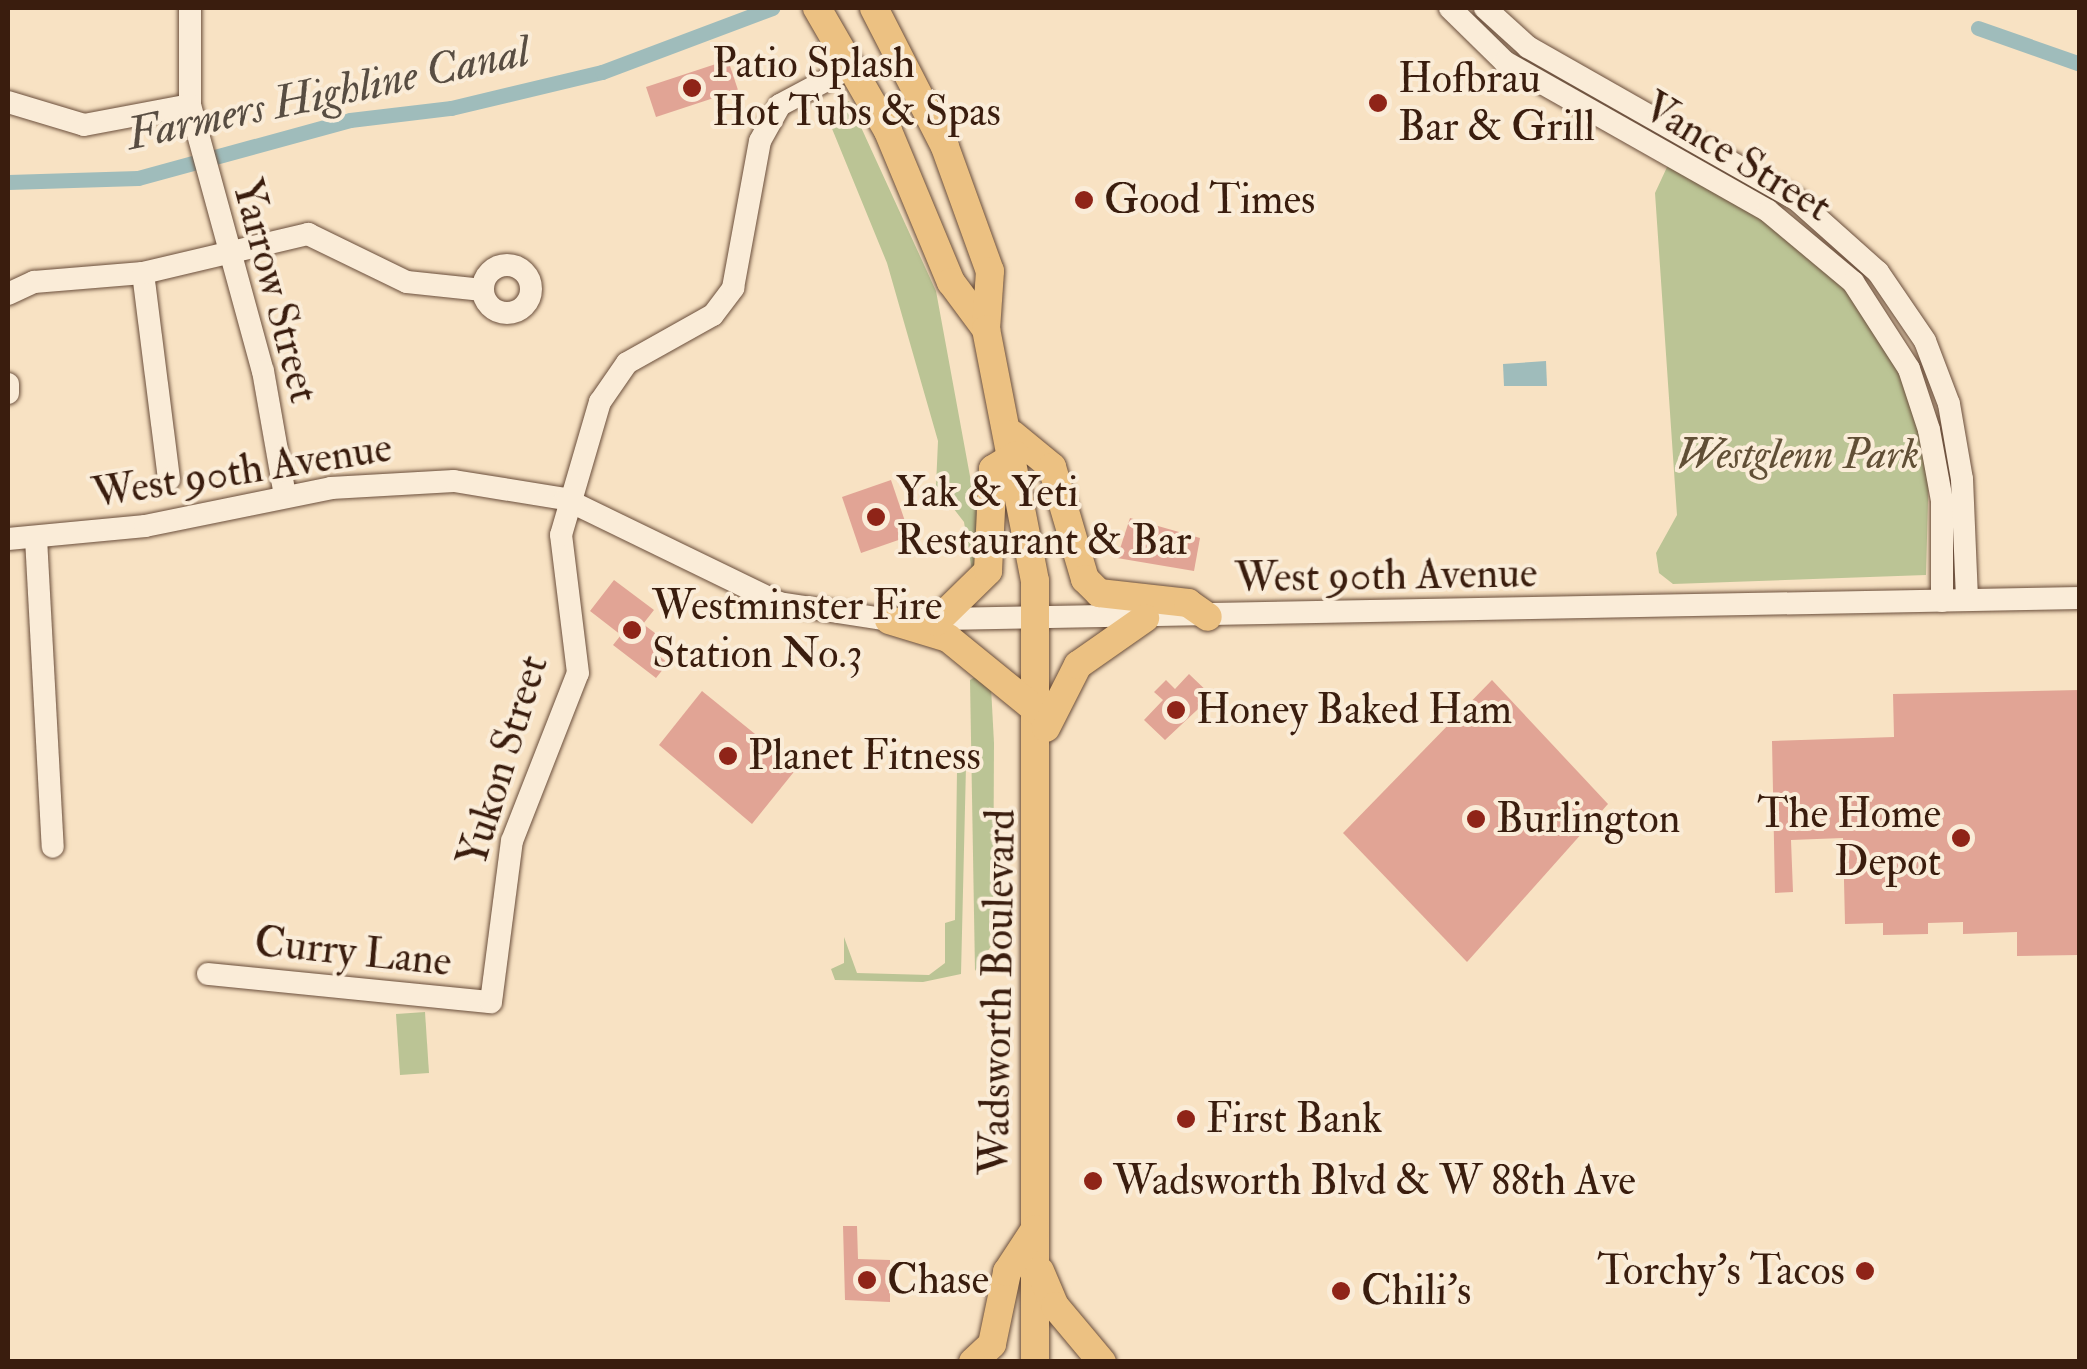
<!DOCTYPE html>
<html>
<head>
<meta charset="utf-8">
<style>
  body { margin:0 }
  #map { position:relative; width:2087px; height:1369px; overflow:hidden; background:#f8e2c3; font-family:"IM FELL Double Pica",serif }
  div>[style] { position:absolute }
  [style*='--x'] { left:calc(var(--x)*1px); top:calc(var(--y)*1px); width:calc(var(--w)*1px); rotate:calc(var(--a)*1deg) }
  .green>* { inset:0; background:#bbc495 }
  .water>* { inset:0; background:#9fbcbb }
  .canal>* { height:15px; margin:-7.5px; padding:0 7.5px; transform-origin:7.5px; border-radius:7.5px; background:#9fbcbb }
  .building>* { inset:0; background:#e1a495 }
  .roads { filter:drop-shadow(0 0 2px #6a4e3b) drop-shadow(0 0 2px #6a4e3b) }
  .minor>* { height:22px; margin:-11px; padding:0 11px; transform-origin:11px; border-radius:11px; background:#faecd8 }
  .minor>.ring { margin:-11px; padding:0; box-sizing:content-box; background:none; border:22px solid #faecd8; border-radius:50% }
  .major>* { height:28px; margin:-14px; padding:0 14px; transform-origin:14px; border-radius:14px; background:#ecc182 }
  .dots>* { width:28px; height:28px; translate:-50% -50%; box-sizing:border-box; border:5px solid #faecd8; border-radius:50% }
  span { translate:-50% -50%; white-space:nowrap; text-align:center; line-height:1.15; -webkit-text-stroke:8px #faecd8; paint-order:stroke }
  .poi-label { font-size:42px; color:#3a1d0e }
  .left { translate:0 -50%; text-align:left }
  .right { translate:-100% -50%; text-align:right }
  .street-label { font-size:42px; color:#3a1d0e }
  .park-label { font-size:42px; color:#614f36; font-style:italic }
  .water-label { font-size:45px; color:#584d42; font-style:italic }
  .frame { position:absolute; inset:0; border:10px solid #3a1d0e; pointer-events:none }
</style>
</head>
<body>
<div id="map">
  <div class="green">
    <i style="clip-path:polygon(849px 101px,936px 291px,983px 547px,972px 571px,964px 522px,936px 486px,938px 441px,887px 263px,826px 114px)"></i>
    <i style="clip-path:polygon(1668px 165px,1768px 219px,1835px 273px,1903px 377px,1929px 464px,1926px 575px,1673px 584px,1659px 573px,1656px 553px,1677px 515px,1655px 193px)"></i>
    <i style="clip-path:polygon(980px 674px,991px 687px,994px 743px,993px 943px,975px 971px,970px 680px)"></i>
    <i style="clip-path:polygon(950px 757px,965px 757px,966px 766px,961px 974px,923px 982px,835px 980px,831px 969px,844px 963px,844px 937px,857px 973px,929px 975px,945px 963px,945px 923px,955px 920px,957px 770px)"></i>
    <i style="clip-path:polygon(425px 1012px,429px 1073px,400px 1075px,396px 1014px)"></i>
  </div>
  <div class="water">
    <i style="clip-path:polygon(1546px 361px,1547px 386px,1504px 386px,1503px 364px)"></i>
  </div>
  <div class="canal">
    <i style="--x:1978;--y:28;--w:108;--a:19.4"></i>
    <i style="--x:8;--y:182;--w:130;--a:-1.8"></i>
    <i style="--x:138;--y:178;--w:220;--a:-15.3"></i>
    <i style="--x:350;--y:120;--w:102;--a:-6.8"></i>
    <i style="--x:451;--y:108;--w:155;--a:-13.4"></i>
    <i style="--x:602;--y:72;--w:182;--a:-20.6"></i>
  </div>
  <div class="building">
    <i style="clip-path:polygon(728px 60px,738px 90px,656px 117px,646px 87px)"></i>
    <i style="clip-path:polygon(891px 480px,910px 536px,861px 553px,842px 497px)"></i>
    <i style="clip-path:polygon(1130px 518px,1200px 538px,1194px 571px,1117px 558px)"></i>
    <i style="clip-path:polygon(614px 580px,654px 610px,643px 624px,663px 639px,653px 651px,668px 663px,656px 678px,613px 645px,621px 635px,590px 611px)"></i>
    <i style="clip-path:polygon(1189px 674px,1212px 696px,1165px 740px,1144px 720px,1163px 700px,1154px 692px,1166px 680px,1175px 689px)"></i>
    <i style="clip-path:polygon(1492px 680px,1608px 804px,1467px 962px,1343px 833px)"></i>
    <i style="clip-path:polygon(2080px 690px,2078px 955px,2017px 956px,2017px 932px,1963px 934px,1963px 922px,1928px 923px,1928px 934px,1883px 935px,1883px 923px,1845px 924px,1843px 838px,1791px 840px,1793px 892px,1775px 893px,1772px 741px,1894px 737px,1893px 694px)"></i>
    <i style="clip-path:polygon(702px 691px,797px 768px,752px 824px,659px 745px)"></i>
    <i style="clip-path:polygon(843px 1226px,857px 1226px,858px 1259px,890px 1260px,890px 1302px,845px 1300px)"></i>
  </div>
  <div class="roads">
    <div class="minor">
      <i style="--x:190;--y:8;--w:97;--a:90"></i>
      <i style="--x:190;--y:105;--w:276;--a:74.7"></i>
      <i style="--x:263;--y:371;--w:127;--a:80"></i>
      <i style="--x:1450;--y:8;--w:77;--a:44.5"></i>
      <i style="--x:1505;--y:62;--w:302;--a:29.5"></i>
      <i style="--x:1768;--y:211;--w:111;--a:39.9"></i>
      <i style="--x:1853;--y:282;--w:103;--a:57.2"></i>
      <i style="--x:1909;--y:369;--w:64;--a:71.8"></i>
      <i style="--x:1929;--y:430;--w:72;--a:79.6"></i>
      <i style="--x:1942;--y:501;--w:100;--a:90"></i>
      <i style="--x:1485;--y:8;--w:58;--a:42.2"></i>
      <i style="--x:1528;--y:47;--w:308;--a:29.6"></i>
      <i style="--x:1796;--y:199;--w:110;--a:41.7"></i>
      <i style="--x:1878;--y:272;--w:83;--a:55.7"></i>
      <i style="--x:1925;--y:341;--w:67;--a:69.1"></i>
      <i style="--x:1949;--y:404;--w:76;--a:80.2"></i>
      <i style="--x:1962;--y:479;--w:121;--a:87.6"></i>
      <i style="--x:8;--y:102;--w:79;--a:16.8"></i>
      <i style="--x:84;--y:125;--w:108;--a:-10.7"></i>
      <i class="ring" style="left:483px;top:265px;width:26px;height:26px"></i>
      <i style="--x:143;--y:273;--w:208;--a:82.8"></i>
      <i style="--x:8;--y:294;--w:29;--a:-25"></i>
      <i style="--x:34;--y:282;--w:109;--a:-4.7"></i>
      <i style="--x:143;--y:273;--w:170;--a:-13.3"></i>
      <i style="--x:308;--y:234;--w:110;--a:25.9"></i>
      <i style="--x:407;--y:282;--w:76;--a:6"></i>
      <i style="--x:8;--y:384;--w:9;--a:90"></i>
      <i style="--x:36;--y:538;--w:309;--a:86.9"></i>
      <i style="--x:8;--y:539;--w:138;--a:-5.4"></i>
      <i style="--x:145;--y:526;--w:190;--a:-11.5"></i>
      <i style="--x:331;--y:488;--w:123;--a:-3.3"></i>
      <i style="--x:454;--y:481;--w:112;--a:9.2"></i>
      <i style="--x:565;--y:499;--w:238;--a:25.9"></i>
      <i style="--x:779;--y:603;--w:111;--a:8.8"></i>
      <i style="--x:889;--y:620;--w:1191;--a:-1.06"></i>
      <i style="--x:208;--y:974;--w:284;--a:5.7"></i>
      <i style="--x:491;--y:1002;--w:162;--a:-82.6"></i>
      <i style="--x:512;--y:841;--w:180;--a:-68.6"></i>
      <i style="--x:578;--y:673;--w:139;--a:-97"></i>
      <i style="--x:561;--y:535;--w:139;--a:-73.7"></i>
      <i style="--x:600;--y:402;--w:47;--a:-55.3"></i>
      <i style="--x:627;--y:363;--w:98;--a:-29.2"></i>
      <i style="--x:713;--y:315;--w:34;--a:-53"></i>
      <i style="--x:733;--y:288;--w:149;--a:-79.6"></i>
      <i style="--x:760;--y:141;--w:41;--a:-60.9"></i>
      <i style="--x:780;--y:105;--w:83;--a:-28.1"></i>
    </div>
    <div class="major">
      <i style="--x:817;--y:8;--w:142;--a:60"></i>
      <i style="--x:888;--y:131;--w:164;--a:67.4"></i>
      <i style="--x:951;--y:282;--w:59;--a:53.3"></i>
      <i style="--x:874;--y:8;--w:156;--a:62.9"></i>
      <i style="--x:945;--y:147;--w:132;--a:70.1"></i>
      <i style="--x:990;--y:271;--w:58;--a:93.9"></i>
      <i style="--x:986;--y:329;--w:257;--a:79"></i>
      <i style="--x:1035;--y:581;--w:781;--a:90"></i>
      <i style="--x:1012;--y:434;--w:52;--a:39.5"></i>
      <i style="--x:1052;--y:467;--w:117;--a:73.6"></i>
      <i style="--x:1085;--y:579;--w:20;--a:45"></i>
      <i style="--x:1099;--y:593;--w:90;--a:6.4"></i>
      <i style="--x:1188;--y:603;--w:24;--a:35"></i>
      <i style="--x:889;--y:620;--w:62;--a:17"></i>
      <i style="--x:948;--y:638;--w:119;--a:39.2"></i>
      <i style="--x:936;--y:622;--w:73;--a:-44.4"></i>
      <i style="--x:988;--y:571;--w:102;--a:-87.2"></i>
      <i style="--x:993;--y:469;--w:27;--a:-31"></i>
      <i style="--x:1046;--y:728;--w:71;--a:-63.1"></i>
      <i style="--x:1078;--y:665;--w:82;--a:-35"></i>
      <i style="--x:1040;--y:1271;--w:38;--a:67"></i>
      <i style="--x:1055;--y:1306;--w:73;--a:50"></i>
      <i style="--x:973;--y:1362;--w:26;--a:-43"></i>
      <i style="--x:992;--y:1344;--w:74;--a:-78.2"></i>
      <i style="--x:1007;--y:1272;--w:51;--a:-56.9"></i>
    </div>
  </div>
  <div class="dots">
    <i style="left:692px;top:88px;background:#8f2418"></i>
    <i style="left:1378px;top:103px;background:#8f2418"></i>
    <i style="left:1084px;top:200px;background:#8f2418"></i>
    <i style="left:876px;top:517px;background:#8f2418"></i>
    <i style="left:632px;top:630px;background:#8f2418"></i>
    <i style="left:1176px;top:710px;background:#8f2418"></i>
    <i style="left:728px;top:756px;background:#8f2418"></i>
    <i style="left:1476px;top:819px;background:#8f2418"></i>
    <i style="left:1961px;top:838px;background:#8f2418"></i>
    <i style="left:1186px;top:1119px;background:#8f2418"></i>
    <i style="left:1093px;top:1181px;background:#8f2418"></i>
    <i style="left:1865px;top:1271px;background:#8f2418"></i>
    <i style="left:867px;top:1280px;background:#8f2418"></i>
    <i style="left:1341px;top:1291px;background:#8f2418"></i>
  </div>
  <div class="poi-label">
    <span class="left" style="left:712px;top:88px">Patio Splash<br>Hot Tubs &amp; Spas</span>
    <span class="left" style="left:1398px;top:103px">Hofbrau<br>Bar &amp; Grill</span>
    <span class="left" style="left:1104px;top:200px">Good Times</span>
    <span class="left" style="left:896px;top:517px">Yak &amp; Yeti<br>Restaurant &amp; Bar</span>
    <span class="left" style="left:652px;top:630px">Westminster Fire<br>Station No.3</span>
    <span class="left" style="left:1196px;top:710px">Honey Baked Ham</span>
    <span class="left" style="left:748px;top:756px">Planet Fitness</span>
    <span class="right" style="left:1941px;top:838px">The Home<br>Depot</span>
    <span class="left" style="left:1496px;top:819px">Burlington</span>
    <span class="left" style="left:1206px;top:1119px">First Bank</span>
    <span class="left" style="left:1113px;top:1181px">Wadsworth Blvd &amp; W 88th Ave</span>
    <span class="right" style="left:1845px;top:1271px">Torchy's Tacos</span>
    <span class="left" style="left:887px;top:1280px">Chase</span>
    <span class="left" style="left:1361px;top:1291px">Chili's</span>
  </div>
  <div class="street-label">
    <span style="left:1737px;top:157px;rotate:31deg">Vance Street</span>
    <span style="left:275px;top:291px;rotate:75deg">Yarrow Street</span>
    <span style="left:242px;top:471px;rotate:-9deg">West 90th Avenue</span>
    <span style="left:1386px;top:576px;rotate:-1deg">West 90th Avenue</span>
    <span style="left:503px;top:761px;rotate:-73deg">Yukon Street</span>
    <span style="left:353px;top:952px;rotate:6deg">Curry Lane</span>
    <span style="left:998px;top:992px;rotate:-89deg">Wadsworth Boulevard</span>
  </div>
  <div class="park-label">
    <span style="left:1798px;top:455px">Westglenn Park</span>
  </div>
  <div class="water-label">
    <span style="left:328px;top:94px;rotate:-12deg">Farmers Highline Canal</span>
  </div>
  <div class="frame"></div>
</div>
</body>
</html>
